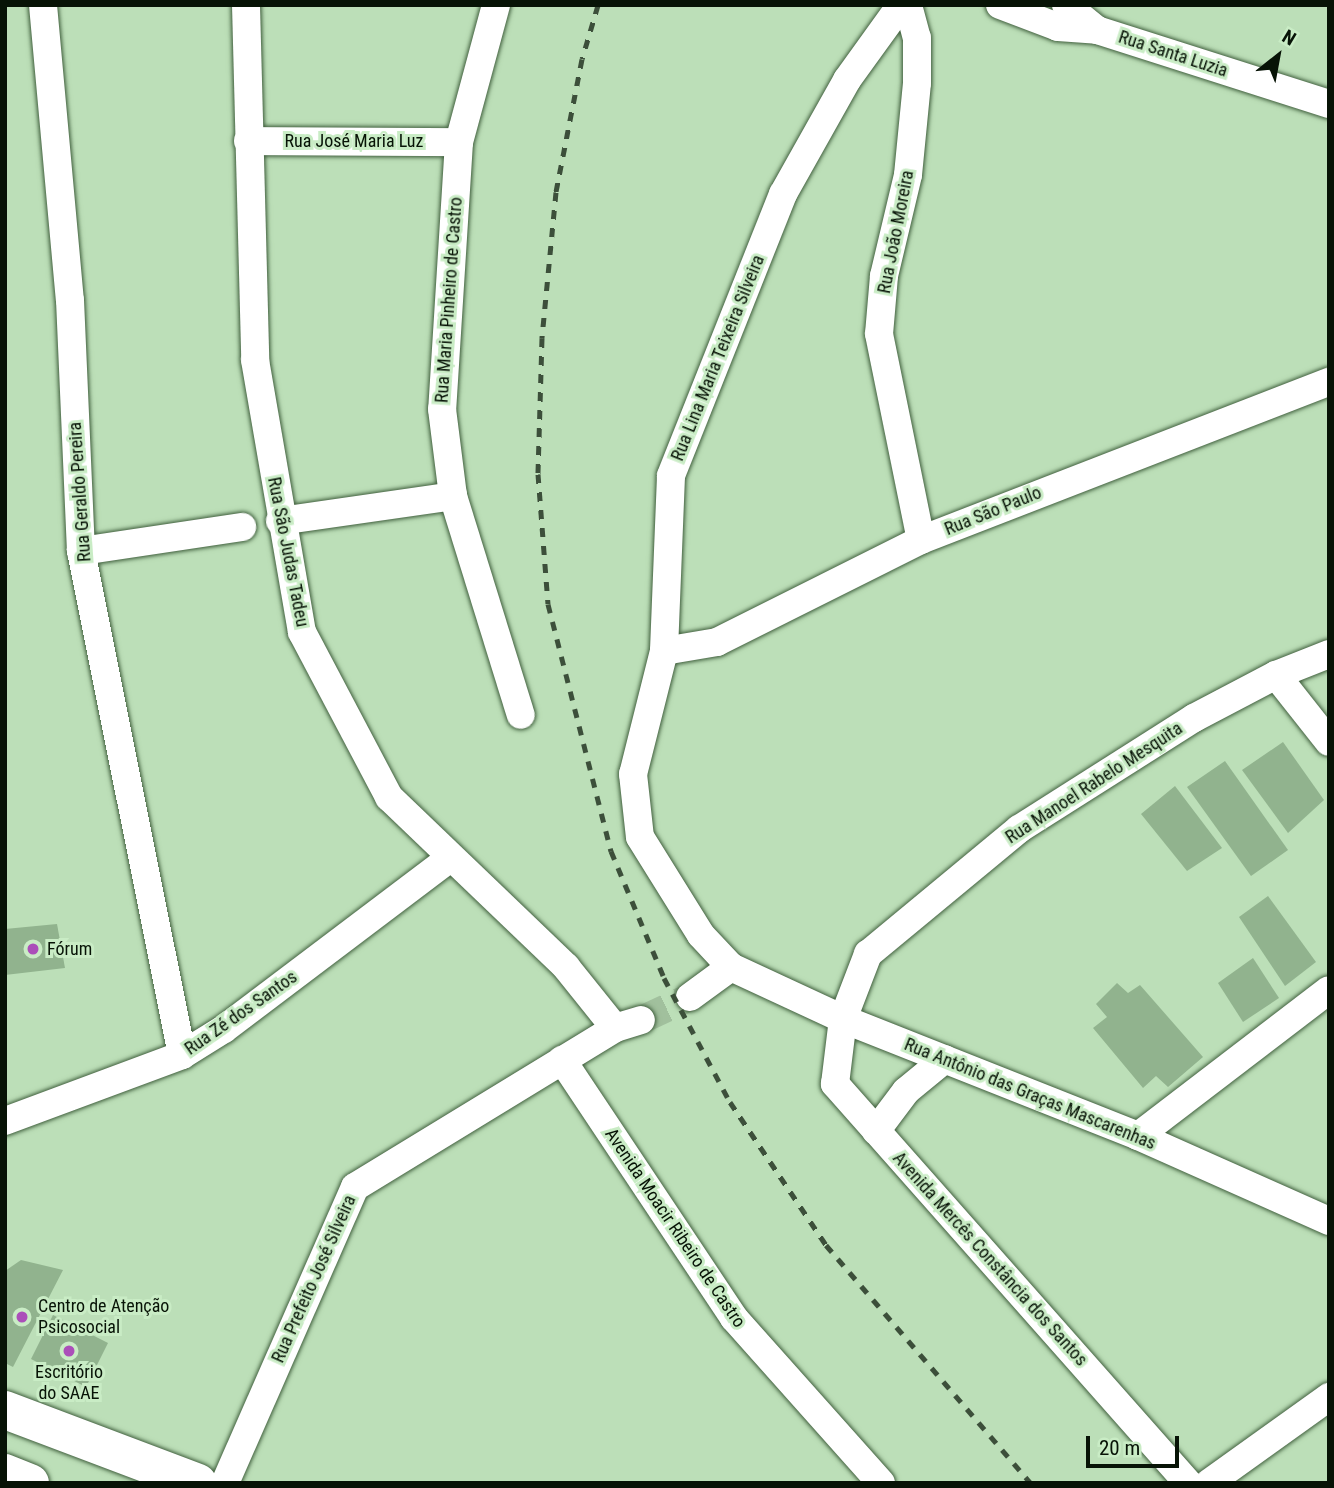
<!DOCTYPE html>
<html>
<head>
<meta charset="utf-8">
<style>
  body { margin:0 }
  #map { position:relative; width:1334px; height:1488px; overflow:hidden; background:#bcdfb8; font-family:"Roboto Condensed",sans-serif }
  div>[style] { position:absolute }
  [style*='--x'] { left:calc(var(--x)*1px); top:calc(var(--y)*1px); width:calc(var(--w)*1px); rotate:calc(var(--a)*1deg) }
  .building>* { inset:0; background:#91b38e }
  .minor-tunnel>* { height:28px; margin-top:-14px; transform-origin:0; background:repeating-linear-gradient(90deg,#a1c09d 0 28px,transparent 0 42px) }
  .roads { filter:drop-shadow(0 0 2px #41603e) drop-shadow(0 0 2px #41603e) }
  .minor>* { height:28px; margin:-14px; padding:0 14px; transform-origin:14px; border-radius:14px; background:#fff }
  .secondary>* { height:38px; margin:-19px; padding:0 19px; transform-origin:19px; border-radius:19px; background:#fff }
  .rail>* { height:5px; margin-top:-2.5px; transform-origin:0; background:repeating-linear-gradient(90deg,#3c4f3a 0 9px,transparent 0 18px) }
  .dots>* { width:19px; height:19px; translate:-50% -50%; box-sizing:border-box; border:4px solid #c9ecc5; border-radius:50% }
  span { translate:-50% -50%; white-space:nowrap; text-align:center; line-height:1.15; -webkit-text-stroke:6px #c9ecc5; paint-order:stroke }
  .street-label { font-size:18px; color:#071306 }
  .poi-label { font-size:18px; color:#071306 }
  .left { translate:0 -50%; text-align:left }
  .frame { position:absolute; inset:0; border:7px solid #071306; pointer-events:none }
  .north { position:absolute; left:1243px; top:21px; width:70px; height:70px; -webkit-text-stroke:5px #c9ecc5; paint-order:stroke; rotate:31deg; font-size:19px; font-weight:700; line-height:28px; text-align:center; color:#071306 }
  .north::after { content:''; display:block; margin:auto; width:24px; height:32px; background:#071306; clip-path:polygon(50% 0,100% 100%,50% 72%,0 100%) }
  .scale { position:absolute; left:1086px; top:1436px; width:93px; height:32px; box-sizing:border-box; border:4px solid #071306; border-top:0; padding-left:9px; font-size:21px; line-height:24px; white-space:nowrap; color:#071306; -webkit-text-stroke:5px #c9ecc5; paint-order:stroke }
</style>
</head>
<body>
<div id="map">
  <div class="building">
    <i style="clip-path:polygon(1283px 742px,1324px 800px,1288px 833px,1242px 770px)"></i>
    <i style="clip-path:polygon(1225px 761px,1288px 850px,1251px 876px,1187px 787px)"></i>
    <i style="clip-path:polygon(1175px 786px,1222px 848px,1187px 871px,1141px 814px)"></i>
    <i style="clip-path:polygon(1268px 896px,1316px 962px,1285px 986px,1239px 917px)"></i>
    <i style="clip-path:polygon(57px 924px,65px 968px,5px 975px,5px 929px)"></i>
    <i style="clip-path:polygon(1253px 958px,1279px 998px,1243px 1022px,1218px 983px)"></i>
    <i style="clip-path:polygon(1117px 983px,1128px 993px,1140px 985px,1203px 1057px,1168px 1087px,1156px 1076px,1143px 1088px,1093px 1028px,1107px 1017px,1096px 1004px)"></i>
    <i style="clip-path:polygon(21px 1260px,63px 1270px,13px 1367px,5px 1363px,5px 1271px)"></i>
    <i style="clip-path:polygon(53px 1315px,108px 1343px,86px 1387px,31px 1359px)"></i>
  </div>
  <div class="minor-tunnel">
    <i style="--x:641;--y:1020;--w:54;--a:-25.1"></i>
  </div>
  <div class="roads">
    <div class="minor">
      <i style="--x:43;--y:5;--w:296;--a:84.8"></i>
      <i style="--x:70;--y:300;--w:251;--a:87.5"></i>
      <i style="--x:81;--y:551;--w:514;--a:78.67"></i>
      <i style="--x:246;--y:5;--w:355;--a:88.5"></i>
      <i style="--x:255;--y:360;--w:276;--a:80.2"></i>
      <i style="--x:302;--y:632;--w:187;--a:62.2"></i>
      <i style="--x:389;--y:797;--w:245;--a:43.8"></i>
      <i style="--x:566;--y:967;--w:78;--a:51.2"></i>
      <i style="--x:496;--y:5;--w:142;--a:105.1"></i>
      <i style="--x:459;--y:142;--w:268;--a:93.6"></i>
      <i style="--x:442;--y:409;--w:88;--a:82.8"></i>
      <i style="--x:453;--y:496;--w:229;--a:72.8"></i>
      <i style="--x:901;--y:5;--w:92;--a:125.8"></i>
      <i style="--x:847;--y:80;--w:131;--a:119.3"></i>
      <i style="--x:783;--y:194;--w:303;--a:111.7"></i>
      <i style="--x:671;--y:476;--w:175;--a:92.3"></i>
      <i style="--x:664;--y:651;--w:127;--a:104.1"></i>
      <i style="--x:633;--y:774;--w:63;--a:83.7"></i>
      <i style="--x:640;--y:837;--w:115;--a:58.1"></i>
      <i style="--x:701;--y:935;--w:44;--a:46.8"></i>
      <i style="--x:731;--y:967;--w:123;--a:24.9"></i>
      <i style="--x:843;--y:1019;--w:317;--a:21.6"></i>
      <i style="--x:1138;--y:1136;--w:209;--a:24"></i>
      <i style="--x:908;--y:5;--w:34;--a:75"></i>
      <i style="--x:917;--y:38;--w:45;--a:90"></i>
      <i style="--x:917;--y:83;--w:92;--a:95.6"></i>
      <i style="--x:908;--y:175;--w:104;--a:103.4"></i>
      <i style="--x:884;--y:276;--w:58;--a:94.9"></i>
      <i style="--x:879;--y:334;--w:210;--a:78.5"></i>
      <i style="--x:1000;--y:5;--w:62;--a:20.8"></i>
      <i style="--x:1058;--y:27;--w:39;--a:4"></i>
      <i style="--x:1097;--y:30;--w:244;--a:17.7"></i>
      <i style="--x:1066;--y:5;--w:40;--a:39"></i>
      <i style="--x:248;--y:141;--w:211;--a:0.3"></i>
      <i style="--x:280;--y:521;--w:175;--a:-8.2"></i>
      <i style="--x:81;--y:551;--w:163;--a:-8.5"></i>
      <i style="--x:664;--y:651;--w:54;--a:-9.6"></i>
      <i style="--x:717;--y:642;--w:228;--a:-26.6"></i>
      <i style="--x:921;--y:540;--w:438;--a:-21.2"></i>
      <i style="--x:1276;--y:675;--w:85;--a:51.7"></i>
      <i style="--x:690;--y:997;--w:51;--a:-36.2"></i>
      <i style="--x:562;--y:1060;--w:310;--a:56.3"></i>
      <i style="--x:734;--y:1318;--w:221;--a:48.3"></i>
      <i style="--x:5;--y:1121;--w:189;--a:-20.4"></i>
      <i style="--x:182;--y:1055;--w:49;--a:-31.8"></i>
      <i style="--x:224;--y:1029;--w:283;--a:-37.1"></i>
      <i style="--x:876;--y:1131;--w:50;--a:-53.1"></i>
      <i style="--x:906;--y:1091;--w:50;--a:-39.4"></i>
      <i style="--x:1138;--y:1136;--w:240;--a:-37.4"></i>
      <i style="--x:225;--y:1483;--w:323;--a:-66.3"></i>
      <i style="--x:355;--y:1187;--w:305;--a:-31.4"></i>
      <i style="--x:615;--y:1028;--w:27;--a:-17"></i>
      <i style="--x:1188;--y:1483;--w:533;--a:-131.5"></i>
      <i style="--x:835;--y:1084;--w:65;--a:-83"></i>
      <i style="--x:843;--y:1019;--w:70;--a:-69"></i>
      <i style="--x:868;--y:954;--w:196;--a:-39.6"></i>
      <i style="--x:1019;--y:829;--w:207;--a:-32.4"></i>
      <i style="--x:1194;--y:718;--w:93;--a:-27.7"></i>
      <i style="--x:1276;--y:675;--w:57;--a:-21.6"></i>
      <i style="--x:1209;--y:1483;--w:148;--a:-35.6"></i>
    </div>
    <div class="secondary">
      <i style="--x:5;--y:1410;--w:206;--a:20.7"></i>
      <i style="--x:5;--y:1473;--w:27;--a:22"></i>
    </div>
  </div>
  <div class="rail">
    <i style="--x:598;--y:5;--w:56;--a:106.5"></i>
    <i style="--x:582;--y:59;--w:136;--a:101.1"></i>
    <i style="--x:556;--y:192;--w:147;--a:95.5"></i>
    <i style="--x:542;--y:338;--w:136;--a:91.7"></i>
    <i style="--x:538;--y:474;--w:130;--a:85.6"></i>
    <i style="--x:548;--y:604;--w:255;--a:75.7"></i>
    <i style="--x:611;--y:851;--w:138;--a:67.3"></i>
    <i style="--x:664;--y:978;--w:140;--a:62"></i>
    <i style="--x:730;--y:1102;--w:172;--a:56.1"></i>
    <i style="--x:826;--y:1245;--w:314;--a:49.3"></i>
  </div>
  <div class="dots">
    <i style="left:33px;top:949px;background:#ab4fb9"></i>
    <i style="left:22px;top:1317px;background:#ab4fb9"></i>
    <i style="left:69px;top:1351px;background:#ab4fb9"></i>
  </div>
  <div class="street-label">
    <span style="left:1173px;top:54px;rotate:18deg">Rua Santa Luzia</span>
    <span style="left:354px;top:141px">Rua José Maria Luz</span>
    <span style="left:896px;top:232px;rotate:-79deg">Rua João Moreira</span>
    <span style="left:449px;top:300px;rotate:-86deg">Rua Maria Pinheiro de Castro</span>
    <span style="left:718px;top:358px;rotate:-68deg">Rua Lina Maria Teixeira Silveira</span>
    <span style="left:80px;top:492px;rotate:-94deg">Rua Geraldo Pereira</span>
    <span style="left:993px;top:511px;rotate:-22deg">Rua São Paulo</span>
    <span style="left:288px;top:552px;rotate:79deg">Rua São Judas Tadeu</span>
    <span style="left:1094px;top:783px;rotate:-33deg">Rua Manoel Rabelo Mesquita</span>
    <span style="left:241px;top:1013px;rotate:-35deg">Rua Zé dos Santos</span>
    <span style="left:1030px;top:1094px;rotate:22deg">Rua Antônio das Graças Mascarenhas</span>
    <span style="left:675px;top:1228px;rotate:56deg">Avenida Moacir Ribeiro de Castro</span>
    <span style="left:990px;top:1259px;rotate:48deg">Avenida Mercês Constância dos Santos</span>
    <span style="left:314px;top:1279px;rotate:-66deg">Rua Prefeito José Silveira</span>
  </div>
  <div class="poi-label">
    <span class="left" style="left:47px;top:949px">Fórum</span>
    <span class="left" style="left:38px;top:1317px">Centro de Atenção<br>Psicosocial</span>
    <span style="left:69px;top:1383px">Escritório<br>do SAAE</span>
  </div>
  <div class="frame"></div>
  <div class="north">N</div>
  <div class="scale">20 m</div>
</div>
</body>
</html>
